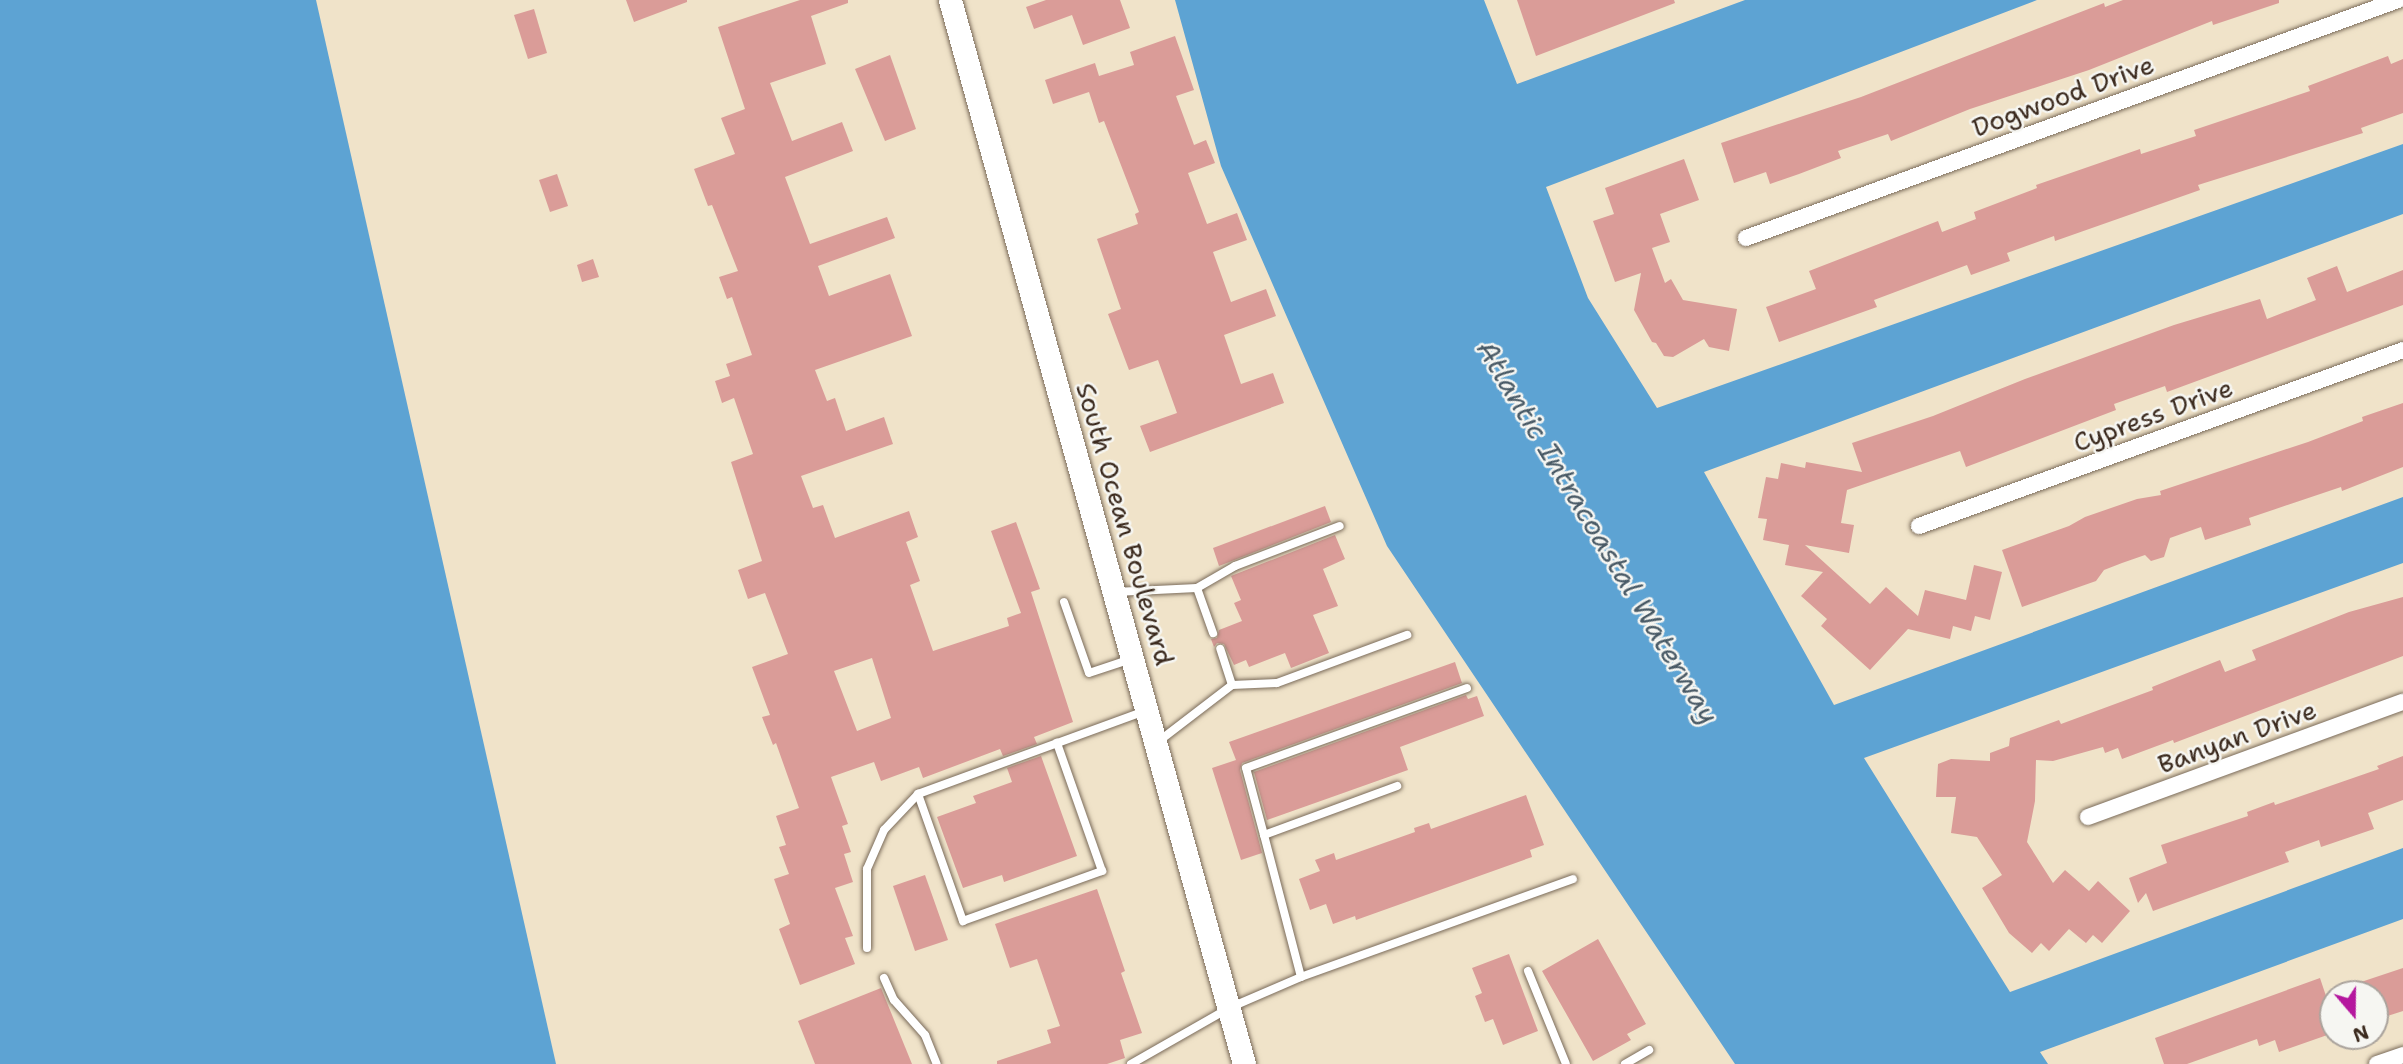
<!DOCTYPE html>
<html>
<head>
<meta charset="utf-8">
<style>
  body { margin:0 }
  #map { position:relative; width:2403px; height:1064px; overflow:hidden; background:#f0e3c9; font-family:"Shantell Sans",sans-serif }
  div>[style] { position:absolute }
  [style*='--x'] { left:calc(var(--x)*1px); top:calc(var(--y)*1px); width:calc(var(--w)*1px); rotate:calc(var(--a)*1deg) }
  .water>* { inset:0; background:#5da3d3 }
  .building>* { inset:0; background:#da9c98 }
  .roads { filter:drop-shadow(0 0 2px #7a6b5a) drop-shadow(0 0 2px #7a6b5a) }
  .service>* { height:8px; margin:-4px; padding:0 4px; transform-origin:4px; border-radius:4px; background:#fff }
  .minor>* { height:16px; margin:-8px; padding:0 8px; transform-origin:8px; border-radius:8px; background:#fff }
  .secondary>* { height:23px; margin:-11.5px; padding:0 11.5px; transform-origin:11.5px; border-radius:11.5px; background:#fff }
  span { translate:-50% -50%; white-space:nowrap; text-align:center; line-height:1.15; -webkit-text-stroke:5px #f6f6f2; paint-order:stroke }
  .street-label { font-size:26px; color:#3b2a1e }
  .water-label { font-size:28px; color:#495a66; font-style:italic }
  .north { position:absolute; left:2319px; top:980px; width:70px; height:70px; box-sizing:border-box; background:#f6f6f2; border:2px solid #aba49d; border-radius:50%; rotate:160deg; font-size:19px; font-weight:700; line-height:28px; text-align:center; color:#3b2a1e }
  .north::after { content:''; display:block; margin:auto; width:24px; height:32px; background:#b5179e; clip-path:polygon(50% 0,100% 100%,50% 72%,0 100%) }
</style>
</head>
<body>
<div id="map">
  <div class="water">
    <i style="clip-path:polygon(0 0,316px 0,556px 1064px,0 1064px)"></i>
    <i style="clip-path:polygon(1175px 0,1484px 0,1517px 84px,1745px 0,2037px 0,1546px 187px,1588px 298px,1657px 408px,2403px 144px,2403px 214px,1704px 472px,1834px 705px,2403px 497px,2403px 563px,1864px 758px,2010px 992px,2403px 848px,2403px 919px,2040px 1052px,2048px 1064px,1735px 1064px,1387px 546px,1221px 166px)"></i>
  </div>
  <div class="building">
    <i style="clip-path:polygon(626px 0,687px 0,687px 2px,634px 22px)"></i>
    <i style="clip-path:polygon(evenodd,800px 0,848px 0,848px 3px,811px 16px,826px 64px,770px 83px,792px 141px,842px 122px,853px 151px,785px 177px,810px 244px,887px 217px,895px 238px,818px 266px,829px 296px,890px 274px,912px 336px,815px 370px,827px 401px,835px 398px,846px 431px,884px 417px,893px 444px,801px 476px,813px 508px,823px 505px,835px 538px,909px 511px,918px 537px,906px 542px,920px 581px,910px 585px,933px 651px,1009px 626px,1007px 618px,1021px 613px,991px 531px,1016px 522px,1040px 589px,1031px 592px,1073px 722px,1034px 737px,1037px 744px,1003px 756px,1000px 749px,923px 778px,919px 767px,881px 781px,874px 762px,831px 777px,848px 824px,842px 826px,851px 852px,844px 854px,853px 882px,835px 888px,853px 936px,845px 938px,855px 964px,800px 985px,779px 929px,790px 924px,774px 879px,789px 874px,779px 847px,786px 845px,776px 816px,799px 808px,776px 743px,773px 745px,762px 717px,770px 715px,752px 667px,788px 654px,765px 593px,748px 599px,738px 570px,762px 561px,731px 462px,753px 454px,734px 398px,722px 403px,715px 381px,730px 376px,726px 364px,752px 355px,732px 297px,727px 299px,719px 277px,738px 271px,712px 205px,708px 206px,694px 169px,735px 154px,721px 118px,745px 109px,718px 27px,800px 0,872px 658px,891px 718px,857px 731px,834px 671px,872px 658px)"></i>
    <i style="clip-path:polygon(1046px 0,1120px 0,1130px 28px,1083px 45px,1072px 15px,1034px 29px,1026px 7px)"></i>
    <i style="clip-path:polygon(1517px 0,1674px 0,1675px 3px,1536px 56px)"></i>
    <i style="clip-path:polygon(2123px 0,2279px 0,2279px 3px,2213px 25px,2212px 21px,2089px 70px,1970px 109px,1891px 141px,1888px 134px,1838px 151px,1841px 158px,1799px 174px,1770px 184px,1766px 172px,1734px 183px,1721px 143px,1861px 97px,2104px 3px,2105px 7px)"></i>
    <i style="clip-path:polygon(534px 9px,547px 53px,528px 59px,514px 15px)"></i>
    <i style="clip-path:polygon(1175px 36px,1194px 90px,1176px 96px,1194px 145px,1206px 140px,1215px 163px,1188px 173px,1207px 224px,1237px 213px,1247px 240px,1213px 252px,1231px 302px,1266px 289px,1276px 316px,1224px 335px,1241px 384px,1273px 373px,1284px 403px,1150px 452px,1140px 426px,1177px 413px,1158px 360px,1129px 370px,1108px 314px,1121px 309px,1097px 239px,1138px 224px,1135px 214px,1139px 212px,1104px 121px,1099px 123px,1089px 92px,1053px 104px,1045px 80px,1095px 63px,1099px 76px,1134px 65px,1130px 52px)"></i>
    <i style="clip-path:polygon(890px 55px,916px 129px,885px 141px,855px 69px)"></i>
    <i style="clip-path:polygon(2388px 56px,2391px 64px,2403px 59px,2403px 113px,2361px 128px,2363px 133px,2198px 185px,2200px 190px,2055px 241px,2054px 236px,2007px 253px,2010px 261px,1971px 275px,1967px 265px,1874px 300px,1877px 307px,1779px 342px,1766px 307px,1816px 289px,1809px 271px,1938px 221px,1942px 232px,1976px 219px,1974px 212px,2037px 188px,2036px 185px,2140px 149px,2141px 154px,2196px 136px,2194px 130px,2310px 91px,2308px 86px)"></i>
    <i style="clip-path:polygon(1684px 159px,1699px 200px,1660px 214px,1670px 242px,1652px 248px,1665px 283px,1671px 279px,1683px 300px,1737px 309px,1729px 351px,1709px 347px,1704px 339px,1673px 357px,1664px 356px,1656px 343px,1652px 342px,1634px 310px,1641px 273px,1615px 282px,1593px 221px,1614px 214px,1605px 188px)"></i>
    <i style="clip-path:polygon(557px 174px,568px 206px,550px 212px,539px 180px)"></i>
    <i style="clip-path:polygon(593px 259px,599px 277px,582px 282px,577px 265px)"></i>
    <i style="clip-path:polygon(2337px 266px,2347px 292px,2403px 270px,2403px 305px,2167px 392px,2165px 386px,2114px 404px,2116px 410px,1966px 467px,1960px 451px,1847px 490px,1841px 523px,1854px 525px,1849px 553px,1805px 545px,1870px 604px,1886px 587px,1918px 616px,1925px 590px,1966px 600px,1974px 565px,2002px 572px,1990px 620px,1975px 616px,1971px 631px,1953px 626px,1950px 639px,1908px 629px,1870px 670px,1821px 626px,1827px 619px,1801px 596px,1823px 572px,1785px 565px,1789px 545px,1763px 540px,1767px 519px,1758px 518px,1766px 477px,1778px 479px,1781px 463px,1805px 468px,1806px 462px,1862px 472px,1852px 443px,1933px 416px,2025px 379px,2174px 325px,2260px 299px,2267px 319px,2316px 300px,2307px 278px)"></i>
    <i style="clip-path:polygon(2403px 403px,2403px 467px,2342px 491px,2341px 487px,2249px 518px,2251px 525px,2205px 540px,2201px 527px,2170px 538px,2164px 557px,2151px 561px,2145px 555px,2122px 563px,2104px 570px,2096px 581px,2022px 607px,2002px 550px,2069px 526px,2085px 517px,2137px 499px,2161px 495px,2160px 491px,2308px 442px,2363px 421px,2362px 417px)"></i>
    <i style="clip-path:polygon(1325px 506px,1331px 522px,1219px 566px,1213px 548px)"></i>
    <i style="clip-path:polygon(1335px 535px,1345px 559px,1323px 569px,1338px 606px,1313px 615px,1329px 653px,1291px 668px,1285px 653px,1249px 667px,1246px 660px,1234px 665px,1224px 644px,1217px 643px,1214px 647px,1211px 639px,1217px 638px,1219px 630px,1242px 621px,1234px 603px,1241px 600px,1231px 576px)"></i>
    <i style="clip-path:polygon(2403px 597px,2403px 656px,2174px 743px,2173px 740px,2122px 759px,2118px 748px,2105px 753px,2103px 747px,2053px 761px,2036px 760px,2035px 801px,2027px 842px,2053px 883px,2065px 870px,2089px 891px,2098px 881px,2130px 911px,2102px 943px,2093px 935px,2086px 943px,2069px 929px,2049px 951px,2041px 943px,2032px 953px,2009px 933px,1982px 888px,2002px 875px,1977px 837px,1951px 833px,1956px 797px,1936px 797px,1938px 764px,1951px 759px,1990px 761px,1990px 753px,2009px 746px,2010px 738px,2059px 720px,2061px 724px,2153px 690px,2152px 687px,2220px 660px,2225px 672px,2256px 660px,2252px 650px,2349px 612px)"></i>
    <i style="clip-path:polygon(1455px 662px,1462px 683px,1242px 763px,1240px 770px,1262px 853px,1241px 860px,1212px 768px,1236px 760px,1229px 742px)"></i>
    <i style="clip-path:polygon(1466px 695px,1468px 699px,1477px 696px,1484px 716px,1400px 747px,1408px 770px,1267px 820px,1254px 772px)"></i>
    <i style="clip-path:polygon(1041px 756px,1077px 856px,1004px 882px,1002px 875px,963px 888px,937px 817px,976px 803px,973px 796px,1012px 782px,1007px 768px)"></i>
    <i style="clip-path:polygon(2403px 756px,2403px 800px,2368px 813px,2374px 829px,2321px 847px,2319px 840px,2285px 852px,2289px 862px,2153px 911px,2146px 893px,2138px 903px,2129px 878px,2167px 863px,2161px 845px,2248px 816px,2247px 812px,2274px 802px,2275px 805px,2379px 769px,2377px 766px)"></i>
    <i style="clip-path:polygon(1526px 795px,1544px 845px,1530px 850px,1532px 857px,1356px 920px,1355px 916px,1333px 924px,1326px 904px,1310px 910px,1299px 879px,1320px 871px,1315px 860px,1334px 853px,1336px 860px,1415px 832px,1414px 828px,1429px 823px,1431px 829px)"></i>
    <i style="clip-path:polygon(925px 875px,948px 940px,915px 951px,893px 886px)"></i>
    <i style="clip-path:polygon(1097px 889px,1125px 971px,1121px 973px,1142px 1033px,1120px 1040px,1125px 1058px,1107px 1064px,997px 1064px,997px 1061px,1051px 1043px,1047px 1030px,1060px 1026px,1037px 959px,1010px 968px,995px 924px)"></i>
    <i style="clip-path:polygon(1598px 939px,1646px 1024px,1627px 1034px,1631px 1040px,1593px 1061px,1542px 971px)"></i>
    <i style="clip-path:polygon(1509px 954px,1538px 1031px,1503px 1045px,1493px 1019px,1485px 1022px,1475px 996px,1482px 993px,1472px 968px)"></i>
    <i style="clip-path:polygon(2403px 968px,2403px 1011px,2375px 1020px,2375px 994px,2335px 994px,2334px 991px)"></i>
    <i style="clip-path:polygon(2320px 978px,2333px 1017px,2333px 1033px,2279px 1052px,2275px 1040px,2259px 1046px,2257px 1039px,2187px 1064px,2164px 1064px,2155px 1038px)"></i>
    <i style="clip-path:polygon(881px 988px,912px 1064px,815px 1064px,798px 1021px)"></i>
  </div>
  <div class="roads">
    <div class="service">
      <i style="--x:1197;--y:588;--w:44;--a:-30.1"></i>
      <i style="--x:1235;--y:566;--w:112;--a:-20.9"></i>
      <i style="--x:1115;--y:592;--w:82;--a:-2.8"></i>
      <i style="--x:1197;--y:588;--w:48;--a:70.4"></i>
      <i style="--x:1064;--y:602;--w:75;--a:70.6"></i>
      <i style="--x:1089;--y:673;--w:44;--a:-18.4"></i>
      <i style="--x:1232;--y:685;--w:45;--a:-2.5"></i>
      <i style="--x:1277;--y:683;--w:139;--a:-20.3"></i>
      <i style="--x:1159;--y:741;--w:92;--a:-37.5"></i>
      <i style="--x:1232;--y:685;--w:38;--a:-108"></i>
      <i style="--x:918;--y:794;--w:135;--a:70.5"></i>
      <i style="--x:963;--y:921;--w:148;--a:-19.8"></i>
      <i style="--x:1102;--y:871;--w:136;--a:-109.4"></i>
      <i style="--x:1264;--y:835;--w:69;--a:-105"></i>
      <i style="--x:1246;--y:768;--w:235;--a:-19.9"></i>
      <i style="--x:867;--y:948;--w:79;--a:-90"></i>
      <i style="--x:867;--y:869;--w:43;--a:-66.4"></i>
      <i style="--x:884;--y:830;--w:50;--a:-46.6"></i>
      <i style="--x:918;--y:794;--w:242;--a:-20.1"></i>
      <i style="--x:1528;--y:971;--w:100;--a:67.8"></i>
      <i style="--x:1301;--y:977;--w:147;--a:-104.6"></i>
      <i style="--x:1264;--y:835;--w:142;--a:-20.2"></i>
      <i style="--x:884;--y:978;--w:24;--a:66"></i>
      <i style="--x:894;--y:1000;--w:47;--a:48.5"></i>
      <i style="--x:925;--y:1035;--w:31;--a:68"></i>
      <i style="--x:1131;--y:1064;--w:113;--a:-29.7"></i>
      <i style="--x:1229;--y:1008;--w:78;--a:-23.3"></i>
      <i style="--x:1301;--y:977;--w:289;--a:-19.8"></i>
      <i style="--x:1625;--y:1064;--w:28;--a:-30"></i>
    </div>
    <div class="minor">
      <i style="--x:1746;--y:238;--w:694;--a:-20.05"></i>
      <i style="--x:1919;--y:526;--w:515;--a:-19.98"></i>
      <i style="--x:2088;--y:817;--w:335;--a:-20.1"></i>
      <i style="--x:2377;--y:1064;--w:28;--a:-19"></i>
    </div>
    <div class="secondary">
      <i style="--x:950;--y:0;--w:1104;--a:74.55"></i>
    </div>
  </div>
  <div class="street-label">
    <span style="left:2063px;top:96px;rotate:-20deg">Dogwood Drive</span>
    <span style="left:2153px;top:415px;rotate:-20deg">Cypress Drive</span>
    <span style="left:1125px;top:524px;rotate:74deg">South Ocean Boulevard</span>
    <span style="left:2237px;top:737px;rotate:-20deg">Banyan Drive</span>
  </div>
  <div class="water-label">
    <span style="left:1598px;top:532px;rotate:59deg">Atlantic Intracoastal Waterway</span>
  </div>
  <div class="north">N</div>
</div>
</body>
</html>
